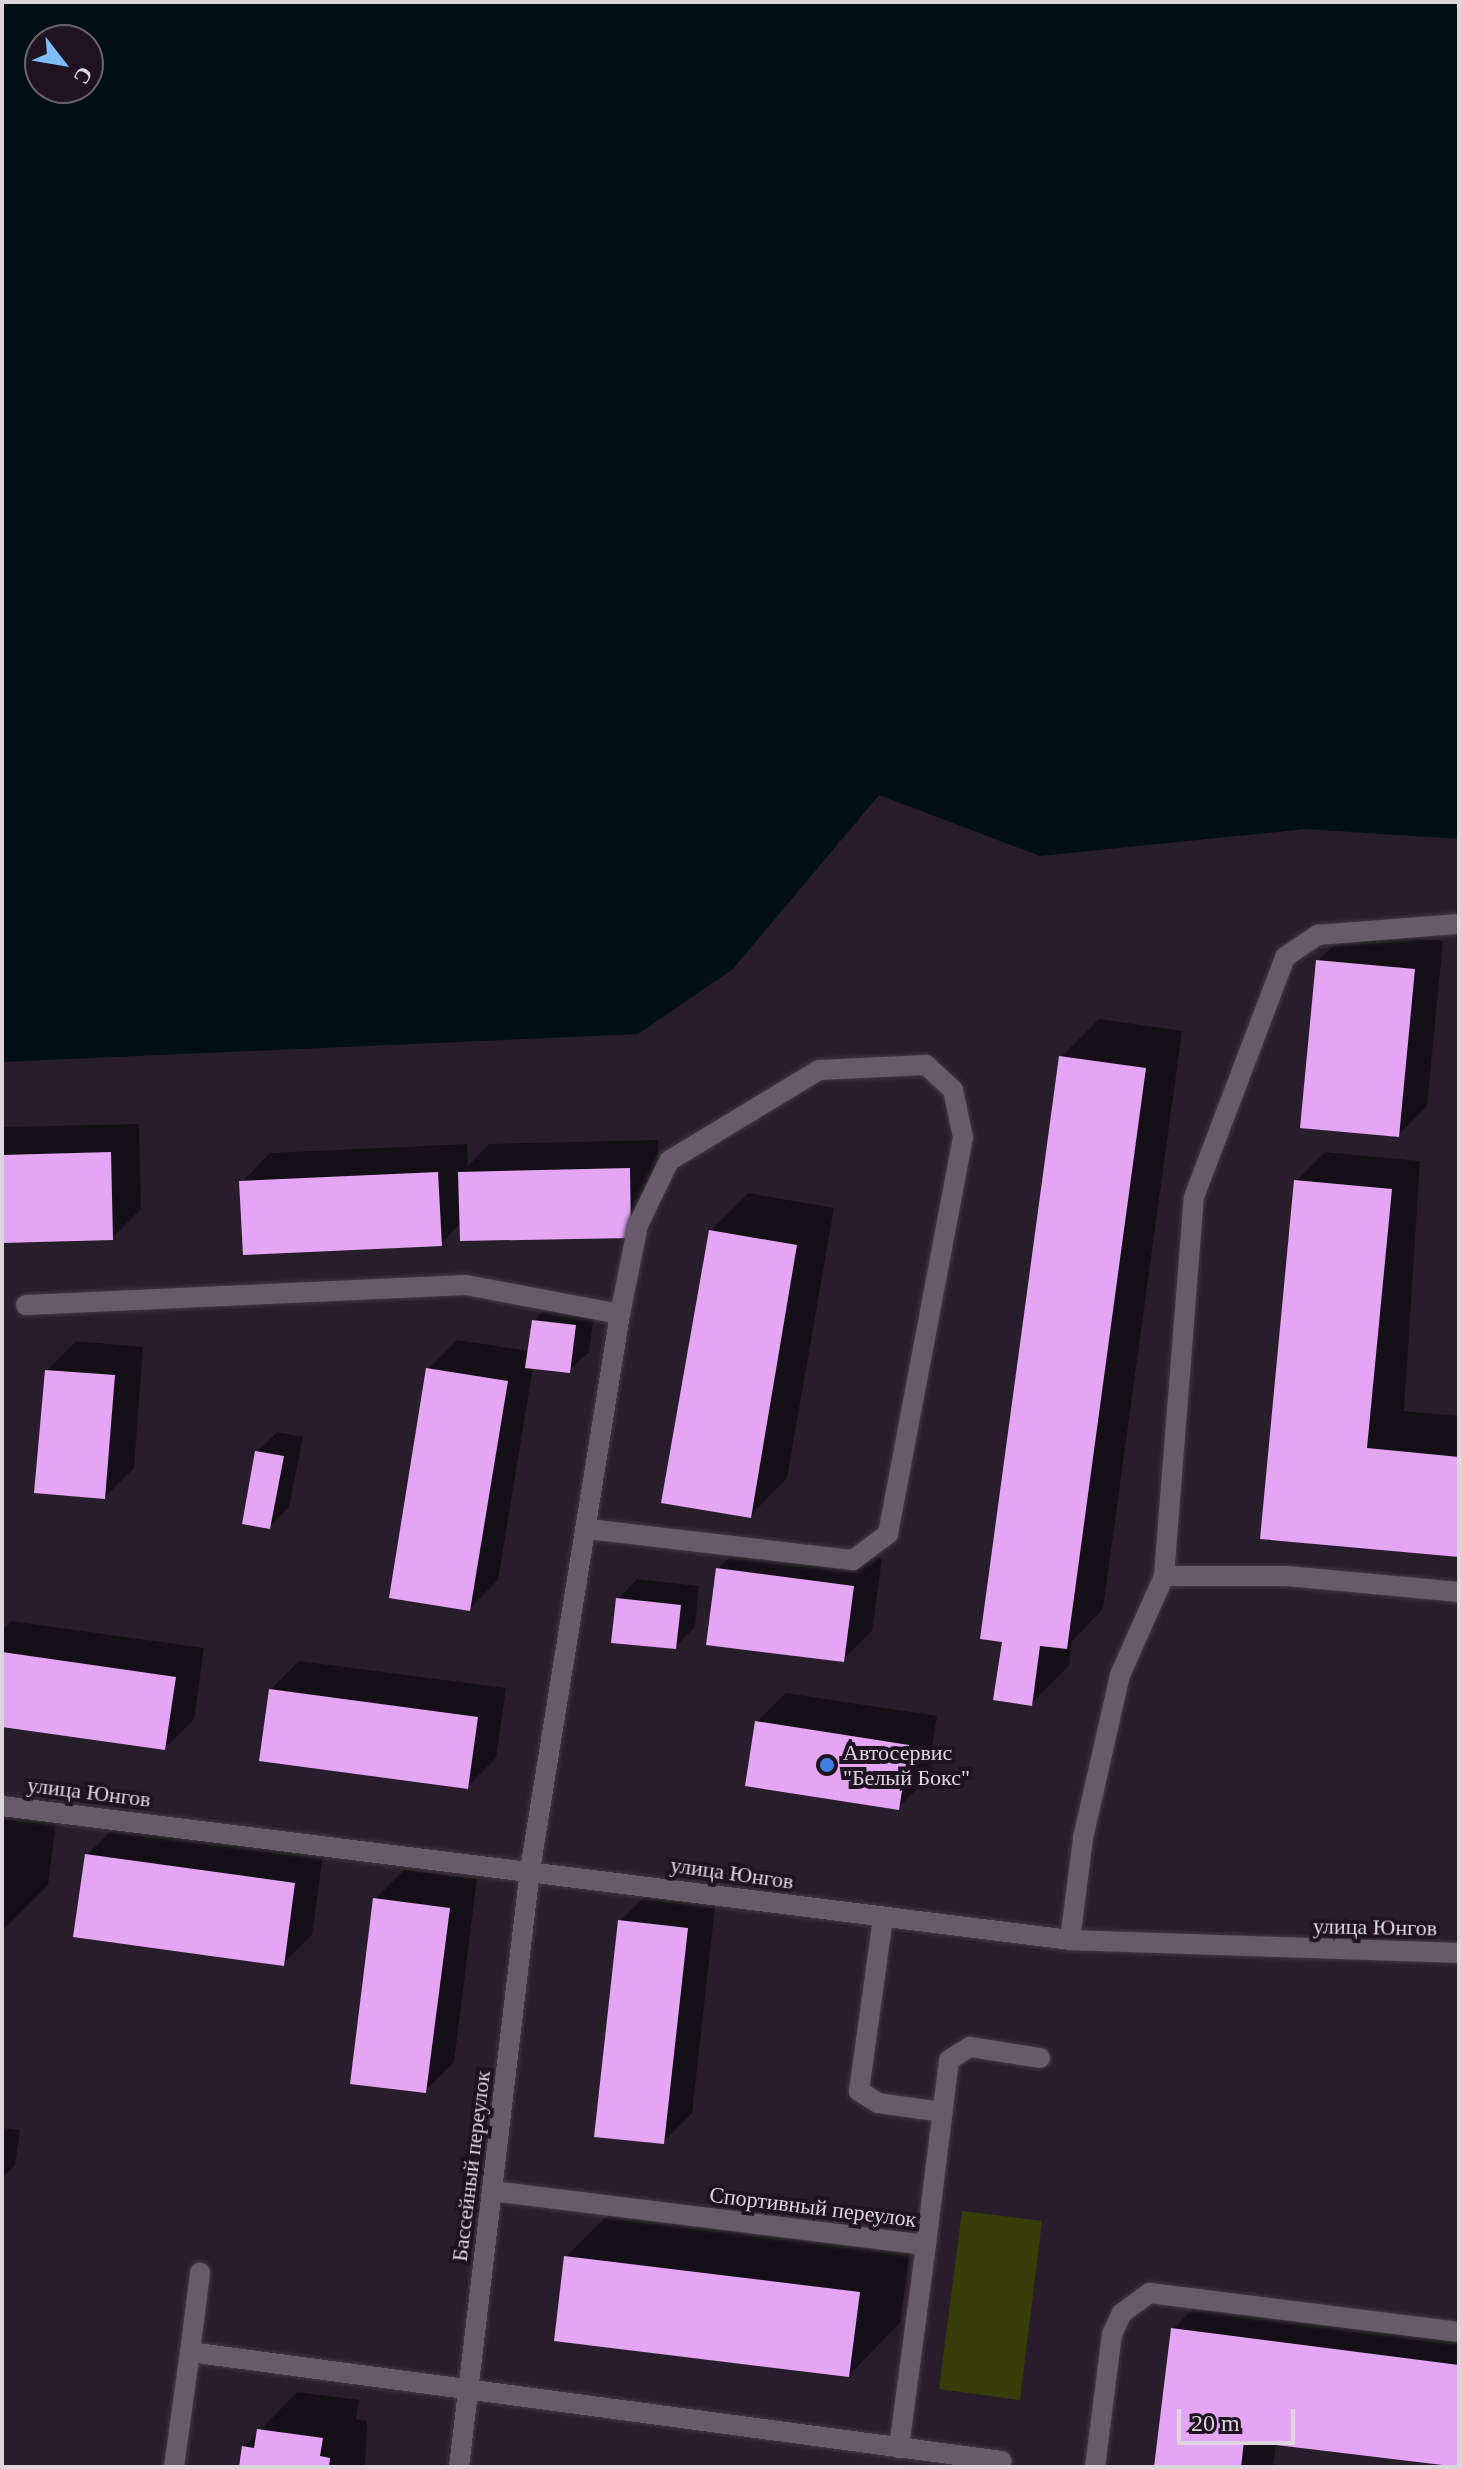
<!DOCTYPE html>
<html>
<head>
<meta charset="utf-8">
<style>
  body { margin:0 }
  #map { position:relative; width:1461px; height:2469px; overflow:hidden; background:#281e2b; font-family:Georgia,serif }
  div>[style] { position:absolute }
  [style*='--x'] { left:calc(var(--x)*1px); top:calc(var(--y)*1px); width:calc(var(--w)*1px); rotate:calc(var(--a)*1deg) }
  .green>* { inset:0; background:#373d07 }
  .water>* { inset:0; background:#021015 }
  .shadow>* { inset:0; background:#0007 }
  .building>* { inset:0; background:#e4a5f5 }
  .roads { filter:drop-shadow(0 0 2px #423944) drop-shadow(0 0 2px #423944) }
  .minor>* { height:20px; margin:-10px; padding:0 10px; transform-origin:10px; border-radius:10px; background:#675b6b }
  .dots>* { width:22px; height:22px; translate:-50% -50%; box-sizing:border-box; border:4px solid #1e1421; border-radius:50% }
  span { translate:-50% -50%; white-space:nowrap; text-align:center; line-height:1.15; -webkit-text-stroke:8px #1e1421; paint-order:stroke }
  .poi-label { font-size:22px; color:#ddd6df }
  .left { translate:0 -50%; text-align:left }
  .street-label { font-size:22px; color:#ddd6df }
  .frame { position:absolute; inset:0; border:4px solid #ddd6df; pointer-events:none }
  .north { position:absolute; left:24px; top:24px; width:80px; height:80px; box-sizing:border-box; background:#1e1421; border:2px solid #6a626d; border-radius:50%; rotate:121deg; font-size:22px; font-weight:700; line-height:32px; text-align:center; color:#ddd6df }
  .north::after { content:''; display:block; margin:auto; width:28px; height:36px; background:#7fbdfa; clip-path:polygon(50% 0,100% 100%,50% 72%,0 100%) }
  .scale { position:absolute; left:1177px; top:2409px; width:118px; height:36px; box-sizing:border-box; border:4px solid #ddd6df; border-top:0; padding-left:10px; font-size:24px; line-height:28px; white-space:nowrap; color:#ddd6df; -webkit-text-stroke:6px #1e1421; paint-order:stroke }
</style>
</head>
<body>
<div id="map">
  <div class="green">
    <i style="clip-path:polygon(962px 2211px,1042px 2221px,1020px 2400px,939px 2389px)"></i>
  </div>
  <div class="water">
    <i style="clip-path:polygon(evenodd,2px 2px,1459px 2px,1459px 839px,1306px 829px,1040px 856px,879px 795px,733px 969px,638px 1034px,2px 1062px,2px 2px,40px 40px,88px 40px,88px 88px,40px 88px,40px 40px)"></i>
  </div>
  <div class="shadow">
    <i style="clip-path:polygon(1347px 932px,1443px 941px,1427px 1106px,1398px 1135px,1318px 961px)"></i>
    <i style="clip-path:polygon(1099px 1019px,1182px 1031px,1103px 1609px,1072px 1641px,1069px 1666px,1031px 1704px,1004px 1640px,1061px 1057px)"></i>
    <i style="clip-path:polygon(139px 1124px,141px 1209px,112px 1238px,2px 1241px,2px 1127px)"></i>
    <i style="clip-path:polygon(658px 1140px,659px 1207px,630px 1236px,461px 1223px,441px 1244px,242px 1182px,270px 1153px,467px 1144px,468px 1166px,489px 1144px)"></i>
    <i style="clip-path:polygon(1325px 1152px,1420px 1161px,1404px 1411px,1459px 1416px,1459px 1555px,1262px 1537px,1296px 1181px)"></i>
    <i style="clip-path:polygon(748px 1193px,834px 1208px,787px 1478px,750px 1516px,711px 1231px)"></i>
    <i style="clip-path:polygon(553px 1301px,595px 1306px,589px 1352px,569px 1371px,533px 1367px,498px 1580px,469px 1609px,428px 1369px,457px 1340px,530px 1351px,534px 1321px)"></i>
    <i style="clip-path:polygon(76px 1341px,143px 1347px,134px 1468px,105px 1497px,47px 1370px)"></i>
    <i style="clip-path:polygon(277px 1432px,303px 1437px,289px 1507px,270px 1526px,257px 1452px)"></i>
    <i style="clip-path:polygon(747px 1540px,882px 1558px,872px 1631px,843px 1660px,718px 1569px)"></i>
    <i style="clip-path:polygon(637px 1579px,699px 1586px,695px 1627px,675px 1647px,618px 1599px)"></i>
    <i style="clip-path:polygon(11px 1621px,204px 1648px,194px 1719px,165px 1748px,2px 1725px,2px 1631px)"></i>
    <i style="clip-path:polygon(299px 1661px,506px 1688px,496px 1758px,467px 1787px,270px 1690px)"></i>
    <i style="clip-path:polygon(786px 1693px,937px 1716px,927px 1779px,898px 1808px,757px 1722px)"></i>
    <i style="clip-path:polygon(2px 1794px,59px 1802px,48px 1885px,2px 1931px)"></i>
    <i style="clip-path:polygon(116px 1826px,323px 1854px,312px 1935px,283px 1964px,87px 1855px)"></i>
    <i style="clip-path:polygon(404px 1870px,477px 1879px,454px 2062px,425px 2091px,375px 1899px)"></i>
    <i style="clip-path:polygon(649px 1892px,716px 1899px,692px 2113px,663px 2142px,620px 1921px)"></i>
    <i style="clip-path:polygon(2px 2128px,20px 2130px,15px 2165px,2px 2178px)"></i>
    <i style="clip-path:polygon(618px 2205px,911px 2241px,900px 2323px,849px 2375px,566px 2257px)"></i>
    <i style="clip-path:polygon(1211px 2291px,1459px 2324px,1459px 2467px,1276px 2443px,1273px 2467px,1155px 2467px,1173px 2329px)"></i>
    <i style="clip-path:polygon(297px 2392px,359px 2400px,356px 2419px,367px 2421px,365px 2467px,241px 2467px,244px 2447px)"></i>
  </div>
  <div class="building">
    <i style="clip-path:polygon(1316px 960px,1415px 969px,1399px 1137px,1300px 1128px)"></i>
    <i style="clip-path:polygon(1059px 1056px,1146px 1068px,1067px 1649px,1040px 1646px,1032px 1706px,993px 1700px,1002px 1642px,980px 1639px)"></i>
    <i style="clip-path:polygon(111px 1152px,113px 1240px,2px 1243px,2px 1155px)"></i>
    <i style="clip-path:polygon(630px 1168px,631px 1238px,460px 1241px,458px 1172px)"></i>
    <i style="clip-path:polygon(438px 1172px,442px 1246px,243px 1255px,239px 1181px)"></i>
    <i style="clip-path:polygon(1294px 1180px,1392px 1189px,1367px 1448px,1459px 1457px,1459px 1557px,1260px 1539px)"></i>
    <i style="clip-path:polygon(709px 1230px,797px 1245px,751px 1518px,661px 1503px)"></i>
    <i style="clip-path:polygon(532px 1320px,576px 1325px,570px 1373px,525px 1368px)"></i>
    <i style="clip-path:polygon(426px 1368px,508px 1381px,470px 1611px,389px 1598px)"></i>
    <i style="clip-path:polygon(45px 1370px,115px 1375px,105px 1499px,34px 1493px)"></i>
    <i style="clip-path:polygon(255px 1451px,284px 1456px,270px 1529px,242px 1524px)"></i>
    <i style="clip-path:polygon(716px 1568px,854px 1586px,844px 1662px,706px 1645px)"></i>
    <i style="clip-path:polygon(616px 1598px,681px 1605px,676px 1649px,611px 1643px)"></i>
    <i style="clip-path:polygon(2px 1652px,176px 1677px,165px 1750px,2px 1727px)"></i>
    <i style="clip-path:polygon(269px 1689px,478px 1717px,468px 1789px,259px 1761px)"></i>
    <i style="clip-path:polygon(755px 1721px,909px 1745px,899px 1810px,745px 1786px)"></i>
    <i style="clip-path:polygon(85px 1854px,295px 1883px,284px 1966px,73px 1937px)"></i>
    <i style="clip-path:polygon(373px 1898px,450px 1908px,426px 2093px,350px 2084px)"></i>
    <i style="clip-path:polygon(618px 1920px,688px 1928px,664px 2144px,594px 2137px)"></i>
    <i style="clip-path:polygon(564px 2256px,860px 2292px,849px 2377px,554px 2341px)"></i>
    <i style="clip-path:polygon(1171px 2328px,1459px 2365px,1459px 2467px,1244px 2441px,1241px 2467px,1154px 2467px)"></i>
    <i style="clip-path:polygon(257px 2429px,323px 2438px,320px 2456px,330px 2458px,329px 2467px,239px 2467px,242px 2446px,254px 2448px)"></i>
  </div>
  <div class="roads">
    <div class="minor">
      <i style="--x:26;--y:1305;--w:440;--a:-2.6"></i>
      <i style="--x:466;--y:1285;--w:157;--a:10.7"></i>
      <i style="--x:620;--y:1314;--w:563;--a:99.19"></i>
      <i style="--x:530;--y:1870;--w:601;--a:96.78"></i>
      <i style="--x:588;--y:1529;--w:267;--a:6.7"></i>
      <i style="--x:853;--y:1560;--w:44;--a:-36.6"></i>
      <i style="--x:888;--y:1534;--w:404;--a:-79.3"></i>
      <i style="--x:963;--y:1137;--w:48;--a:-102"></i>
      <i style="--x:953;--y:1090;--w:37;--a:-137"></i>
      <i style="--x:926;--y:1065;--w:107;--a:177.3"></i>
      <i style="--x:819;--y:1070;--w:175;--a:148.8"></i>
      <i style="--x:669;--y:1161;--w:71;--a:115.8"></i>
      <i style="--x:638;--y:1225;--w:91;--a:101.4"></i>
      <i style="--x:1164;--y:1576;--w:123;--a:0"></i>
      <i style="--x:1287;--y:1576;--w:173;--a:5.3"></i>
      <i style="--x:2;--y:1806;--w:1076;--a:7.15"></i>
      <i style="--x:1070;--y:1940;--w:389;--a:1.9"></i>
      <i style="--x:883;--y:1918;--w:175;--a:97.9"></i>
      <i style="--x:859;--y:2091;--w:22;--a:32"></i>
      <i style="--x:878;--y:2103;--w:65;--a:8"></i>
      <i style="--x:1070;--y:1940;--w:103;--a:-82.7"></i>
      <i style="--x:1083;--y:1838;--w:167;--a:-77.2"></i>
      <i style="--x:1120;--y:1675;--w:108;--a:-66"></i>
      <i style="--x:1164;--y:1576;--w:380;--a:-85.5"></i>
      <i style="--x:1194;--y:1197;--w:257;--a:-69.2"></i>
      <i style="--x:1285;--y:957;--w:40;--a:-34"></i>
      <i style="--x:1318;--y:935;--w:141;--a:-4.5"></i>
      <i style="--x:492;--y:2191;--w:437;--a:7.1"></i>
      <i style="--x:926;--y:2245;--w:205;--a:97.6"></i>
      <i style="--x:926;--y:2245;--w:186;--a:-82.9"></i>
      <i style="--x:949;--y:2060;--w:25;--a:-32"></i>
      <i style="--x:970;--y:2047;--w:71;--a:8.9"></i>
      <i style="--x:190;--y:2352;--w:80;--a:-82.8"></i>
      <i style="--x:174;--y:2467;--w:116;--a:-82.1"></i>
      <i style="--x:190;--y:2352;--w:819;--a:7.65"></i>
      <i style="--x:1095;--y:2467;--w:134;--a:-82.7"></i>
      <i style="--x:1112;--y:2334;--w:23;--a:-65"></i>
      <i style="--x:1122;--y:2313;--w:34;--a:-36"></i>
      <i style="--x:1150;--y:2293;--w:311;--a:7.2"></i>
    </div>
  </div>
  <div class="dots">
    <i style="left:827px;top:1765px;background:#3f7fe0"></i>
  </div>
  <div class="poi-label">
    <span class="left" style="left:843px;top:1765px">Автосервис<br>"Белый Бокс"</span>
  </div>
  <div class="street-label">
    <span style="left:89px;top:1792px;rotate:7deg">улица Юнгов</span>
    <span style="left:732px;top:1873px;rotate:8deg">улица Юнгов</span>
    <span style="left:1375px;top:1927px;rotate:1deg">улица Юнгов</span>
    <span style="left:471px;top:2166px;rotate:-83deg">Бассейный переулок</span>
    <span style="left:813px;top:2207px;rotate:7deg">Спортивный переулок</span>
  </div>
  <div class="frame"></div>
  <div class="north">С</div>
  <div class="scale">20 m</div>
</div>
</body>
</html>
